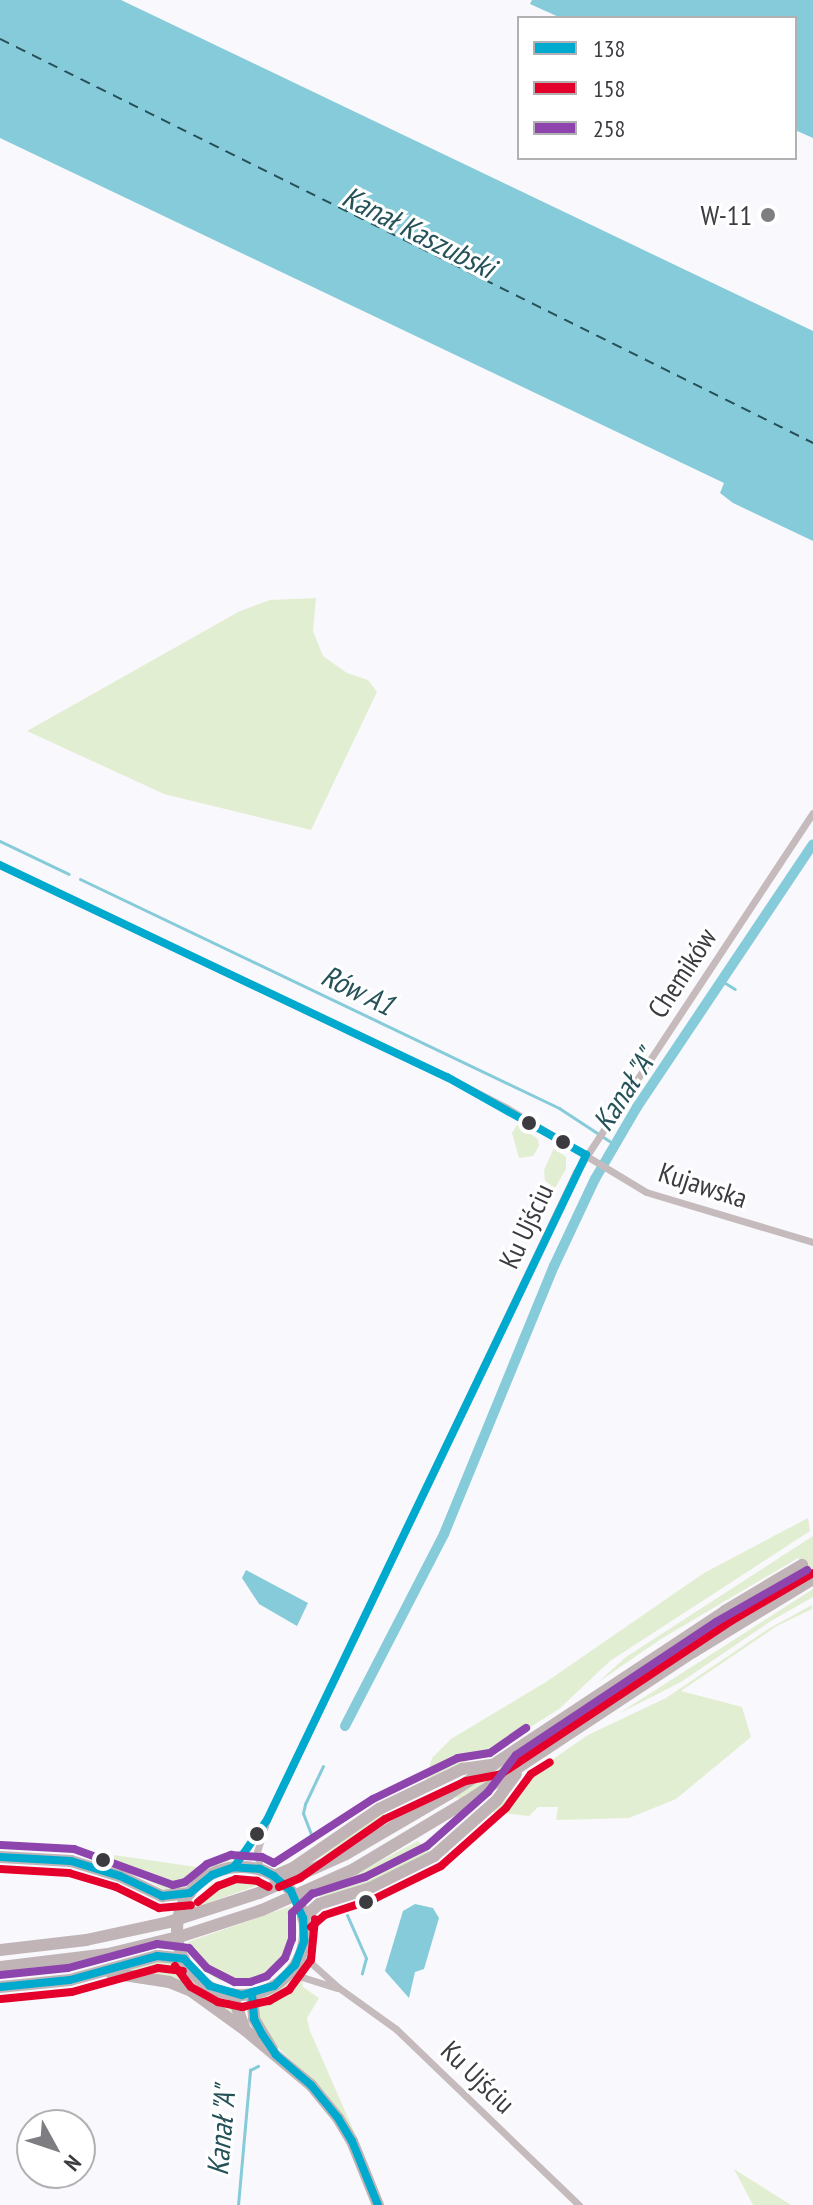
<!DOCTYPE html>
<html>
<head>
<meta charset="utf-8">
<style>
  body { margin:0 }
  #map { position:relative; width:813px; height:2205px; overflow:hidden; background:#f9f8fd; font-family:"PT Sans Narrow",sans-serif }
  div>[style] { position:absolute }
  [style*='--x'] { left:calc(var(--x)*1px); top:calc(var(--y)*1px); width:calc(var(--w)*1px); rotate:calc(var(--a)*1deg) }
  .green>* { inset:0; background:#e2eed2 }
  .water>* { inset:0; background:#86cbd9 }
  .stream>* { height:3px; margin:-1.5px; padding:0 1.5px; transform-origin:1.5px; border-radius:1.5px; background:#86cbd9 }
  .canal>* { height:10px; margin:-5px; padding:0 5px; transform-origin:5px; border-radius:5px; background:#86cbd9 }
  .ferry>* { height:2px; margin-top:-1px; transform-origin:0; background:repeating-linear-gradient(90deg,#255259 0 10px,transparent 0 18px) }
  .minor>* { height:7px; margin:-3.5px; padding:0 3.5px; transform-origin:3.5px; border-radius:3.5px; background:#c6bbbc }
  .trunk>* { height:12px; margin:-6px; padding:0 6px; transform-origin:6px; border-radius:6px; background:#c0b4b6 }
  .trunk>.ring { margin:-6px; padding:0; box-sizing:content-box; background:none; border:12px solid #c0b4b6; border-radius:50% }
  .trunk-bridge>* { height:12px; margin:-6px; padding:0 6px; transform-origin:6px; border-radius:6px; background:#c0b4b6 }
  .bus-1>* { height:8px; margin:-4px; padding:0 4px; transform-origin:4px; border-radius:4px; background:#00a9ce }
  .bus-2>* { height:8px; margin:-4px; padding:0 4px; transform-origin:4px; border-radius:4px; background:#e4002b }
  .bus-3>* { height:8px; margin:-4px; padding:0 4px; transform-origin:4px; border-radius:4px; background:#8e44ad }
  .dots>* { width:22px; height:22px; translate:-50% -50%; box-sizing:border-box; border:4px solid #fff; border-radius:50% }
  span { translate:-50% -50%; white-space:nowrap; text-align:center; line-height:1.15; -webkit-text-stroke:6px #fff; paint-order:stroke }
  .poi-label { font-size:28px; color:#3c3b40 }
  .right { translate:-100% -50%; text-align:right }
  .street-label { font-size:28px; color:#3c3b40 }
  .water-label { font-size:30px; color:#255259; font-style:italic }
  .legend { position:absolute; left:517px; top:16px; width:280px; height:144px; box-sizing:border-box; background:#fff; border:2px solid #b1b1b3; margin:0; padding:10px 14px; list-style:none; font-size:24px; color:#3c3b40 }
  .legend li { display:flex; align-items:center; gap:16px; height:40px }
  .legend b { width:40px; border:2px solid #b1b1b3 }
  .north { position:absolute; left:16px; top:2109px; width:80px; height:80px; box-sizing:border-box; background:#fff; border:2px solid #b1b1b3; border-radius:50%; rotate:130deg; font-size:22px; font-weight:700; line-height:32px; text-align:center; color:#3c3b40 }
  .north::after { content:''; display:block; margin:auto; width:28px; height:36px; background:#7e7d82; clip-path:polygon(50% 0,100% 100%,50% 72%,0 100%) }
</style>
</head>
<body>
<div id="map">
  <div class="green">
    <i style="clip-path:polygon(316px 598px,313px 631px,323px 656px,347px 673px,368px 680px,377px 692px,311px 830px,164px 794px,27px 731px,240px 611px,270px 600px)"></i>
    <i style="clip-path:polygon(517px 1125px,538px 1139px,539px 1146px,533px 1156px,519px 1158px,512px 1133px)"></i>
    <i style="clip-path:polygon(554px 1148px,566px 1157px,566px 1169px,555px 1188px,545px 1181px,544px 1170px)"></i>
    <i style="clip-path:polygon(808px 1518px,810px 1531px,610px 1661px,559px 1709px,513px 1738px,425px 1782px,432px 1758px,451px 1739px,546px 1682px,704px 1573px)"></i>
    <i style="clip-path:polygon(813px 1536px,813px 1586px,798px 1558px,661px 1639px,597px 1683px,626px 1657px)"></i>
    <i style="clip-path:polygon(813px 1589px,813px 1597px,771px 1621px,681px 1682px,618px 1714px)"></i>
    <i style="clip-path:polygon(812px 1605px,812px 1609px,777px 1626px,681px 1691px,742px 1707px,751px 1737px,676px 1799px,629px 1818px,556px 1820px,558px 1807px,538px 1807px,529px 1816px,492px 1812px,543px 1766px,588px 1735px,666px 1698px,768px 1629px)"></i>
    <i style="clip-path:polygon(631px 1680px,633px 1685px,460px 1799px,455px 1797px)"></i>
    <i style="clip-path:polygon(384px 1813px,392px 1820px,302px 1867px,365px 1823px)"></i>
    <i style="clip-path:polygon(418px 1841px,430px 1852px,379px 1880px,322px 1899px,318px 1894px)"></i>
    <i style="clip-path:polygon(242px 1849px,233px 1860px,210px 1868px,183px 1889px,167px 1891px,121px 1866px,113px 1858px,114px 1855px,196px 1867px,217px 1863px)"></i>
    <i style="clip-path:polygon(230px 1877px,254px 1877px,267px 1882px,191px 1909px,209px 1886px)"></i>
    <i style="clip-path:polygon(291px 1906px,297px 1931px,291px 1955px,281px 1969px,261px 1982px,240px 1985px,218px 1980px,202px 1969px,191px 1952px,188px 1942px)"></i>
    <i style="clip-path:polygon(158px 1961px,174px 1962px,202px 1988px,226px 2001px,237px 2019px,215px 2000px,184px 1983px,126px 1971px)"></i>
    <i style="clip-path:polygon(302px 1980px,303px 1987px,319px 1998px,307px 2018px,310px 2031px,356px 2136px,325px 2092px,271px 2041px,257px 2012px,265px 1997px,289px 1982px)"></i>
    <i style="clip-path:polygon(734px 2169px,791px 2205px,753px 2205px)"></i>
  </div>
  <div class="water">
    <i style="clip-path:polygon(0 0,121px 0,813px 331px,813px 541px,733px 503px,720px 493px,724px 483px,0 138px)"></i>
    <i style="clip-path:polygon(532px 0,813px 0,813px 138px,795px 130px,795px 18px,561px 18px,530px 4px)"></i>
    <i style="clip-path:polygon(246px 1570px,308px 1603px,297px 1626px,259px 1604px,242px 1578px)"></i>
    <i style="clip-path:polygon(415px 1904px,433px 1908px,439px 1918px,424px 1969px,415px 1972px,409px 1998px,385px 1971px,403px 1911px)"></i>
  </div>
  <div class="stream">
    <i style="--x:0;--y:841;--w:76;--a:25.6"></i>
    <i style="--x:80;--y:879;--w:531;--a:25.55"></i>
    <i style="--x:559;--y:1108;--w:66;--a:33.2"></i>
    <i style="--x:722;--y:981;--w:15;--a:32"></i>
    <i style="--x:311;--y:1834;--w:22;--a:-111"></i>
    <i style="--x:303;--y:1813;--w:9;--a:-77"></i>
    <i style="--x:305;--y:1804;--w:42;--a:-64.7"></i>
    <i style="--x:347;--y:1915;--w:47;--a:66.2"></i>
    <i style="--x:366;--y:1958;--w:16;--a:105"></i>
    <i style="--x:238;--y:2205;--w:136;--a:-84.9"></i>
    <i style="--x:250;--y:2070;--w:9;--a:-27"></i>
  </div>
  <div class="canal">
    <i style="--x:345;--y:1726;--w:216;--a:-62.7"></i>
    <i style="--x:444;--y:1534;--w:290;--a:-67.7"></i>
    <i style="--x:554;--y:1266;--w:96;--a:-64.8"></i>
    <i style="--x:595;--y:1179;--w:83;--a:-59.7"></i>
    <i style="--x:637;--y:1107;--w:316;--a:-56.2"></i>
  </div>
  <div class="ferry">
    <i style="--x:0;--y:39;--w:908;--a:26.42"></i>
  </div>
  <div class="minor">
    <i style="--x:0;--y:865;--w:495;--a:25.4"></i>
    <i style="--x:447;--y:1077;--w:68;--a:27.3"></i>
    <i style="--x:507;--y:1108;--w:162;--a:31.1"></i>
    <i style="--x:646;--y:1192;--w:174;--a:16.7"></i>
    <i style="--x:234;--y:1867;--w:55;--a:-55.4"></i>
    <i style="--x:260;--y:1869;--w:17;--a:-100"></i>
    <i style="--x:257;--y:1852;--w:34;--a:-73"></i>
    <i style="--x:267;--y:1820;--w:718;--a:-64.51"></i>
    <i style="--x:576;--y:1172;--w:430;--a:-56.6"></i>
    <i style="--x:301;--y:1954;--w:51;--a:41.8"></i>
    <i style="--x:339;--y:1988;--w:70;--a:35.7"></i>
    <i style="--x:396;--y:2029;--w:254;--a:43.9"></i>
    <i style="--x:289;--y:1973;--w:50;--a:17.4"></i>
  </div>
  <div class="trunk">
    <i style="--x:346;--y:1854;--w:119;--a:-30.2"></i>
    <i style="--x:449;--y:1794;--w:331;--a:-33.5"></i>
    <i style="--x:725;--y:1611;--w:90;--a:-30.9"></i>
    <i style="--x:0;--y:1857;--w:71;--a:3.2"></i>
    <i style="--x:71;--y:1861;--w:51;--a:17"></i>
    <i style="--x:120;--y:1876;--w:47;--a:25.5"></i>
    <i style="--x:162;--y:1896;--w:28;--a:-6"></i>
    <i class="ring" style="left:177px;top:1867px;width:116px;height:116px"></i>
    <i style="--x:354;--y:1869;--w:131;--a:-30.9"></i>
    <i style="--x:466;--y:1802;--w:272;--a:-33.5"></i>
    <i style="--x:693;--y:1652;--w:137;--a:-31.3"></i>
    <i style="--x:274;--y:1876;--w:21;--a:-23"></i>
    <i style="--x:293;--y:1868;--w:104;--a:-34.5"></i>
    <i style="--x:379;--y:1809;--w:92;--a:-25.7"></i>
    <i style="--x:462;--y:1769;--w:29;--a:-8"></i>
    <i style="--x:303;--y:1918;--w:21;--a:-41"></i>
    <i style="--x:319;--y:1904;--w:53;--a:-17.4"></i>
    <i style="--x:370;--y:1888;--w:72;--a:-26.6"></i>
    <i style="--x:434;--y:1856;--w:84;--a:-41.6"></i>
    <i style="--x:497;--y:1800;--w:32;--a:-54"></i>
    <i style="--x:111;--y:1973;--w:59;--a:8.8"></i>
    <i style="--x:169;--y:1982;--w:24;--a:22"></i>
    <i style="--x:191;--y:1991;--w:67;--a:35.8"></i>
    <i style="--x:0;--y:1987;--w:70;--a:-5.7"></i>
    <i style="--x:70;--y:1980;--w:90;--a:-15.4"></i>
    <i style="--x:157;--y:1956;--w:27;--a:6"></i>
    <i style="--x:232;--y:1994;--w:38;--a:70"></i>
    <i style="--x:245;--y:2030;--w:86;--a:39.8"></i>
    <i style="--x:311;--y:2085;--w:43;--a:50.7"></i>
    <i style="--x:338;--y:2118;--w:27;--a:59"></i>
    <i style="--x:352;--y:2141;--w:69;--a:67.9"></i>
    <i style="--x:252;--y:1994;--w:25;--a:85"></i>
    <i style="--x:254;--y:2019;--w:35;--a:59"></i>
  </div>
  <div class="trunk-bridge">
    <i style="--x:0;--y:1950;--w:87;--a:-6.6"></i>
    <i style="--x:86;--y:1940;--w:85;--a:-12.2"></i>
    <i style="--x:169;--y:1922;--w:95;--a:-17.9"></i>
    <i style="--x:259;--y:1893;--w:95;--a:-24.1"></i>
    <i style="--x:0;--y:1967;--w:109;--a:-6.9"></i>
    <i style="--x:108;--y:1954;--w:76;--a:-13.7"></i>
    <i style="--x:182;--y:1936;--w:84;--a:-18"></i>
    <i style="--x:262;--y:1910;--w:101;--a:-24"></i>
  </div>
  <div class="bus-1">
    <i style="--x:0;--y:865;--w:495;--a:25.4"></i>
    <i style="--x:447;--y:1077;--w:159;--a:29.3"></i>
    <i style="--x:0;--y:1857;--w:71;--a:3.2"></i>
    <i style="--x:71;--y:1861;--w:51;--a:17"></i>
    <i style="--x:120;--y:1876;--w:47;--a:25.5"></i>
    <i style="--x:162;--y:1896;--w:28;--a:-6"></i>
    <i style="--x:234;--y:1867;--w:57;--a:-54.9"></i>
    <i style="--x:267;--y:1820;--w:738;--a:-64.37"></i>
    <i style="--x:0;--y:1987;--w:70;--a:-5.7"></i>
    <i style="--x:70;--y:1980;--w:90;--a:-15.4"></i>
    <i style="--x:157;--y:1956;--w:27;--a:6"></i>
    <i style="--x:184;--y:1959;--w:37;--a:46"></i>
    <i style="--x:210;--y:1986;--w:33;--a:16"></i>
    <i style="--x:242;--y:1995;--w:33;--a:-16"></i>
    <i style="--x:274;--y:1986;--w:30;--a:-45"></i>
    <i style="--x:295;--y:1965;--w:26;--a:-69"></i>
    <i style="--x:304;--y:1941;--w:23;--a:-92"></i>
    <i style="--x:303;--y:1918;--w:30;--a:-114"></i>
    <i style="--x:291;--y:1891;--w:23;--a:-139"></i>
    <i style="--x:274;--y:1876;--w:16;--a:-153"></i>
    <i style="--x:260;--y:1869;--w:26;--a:-176"></i>
    <i style="--x:234;--y:1867;--w:23;--a:160"></i>
    <i style="--x:212;--y:1875;--w:28;--a:141"></i>
    <i style="--x:252;--y:1994;--w:25;--a:85"></i>
    <i style="--x:254;--y:2019;--w:17;--a:62"></i>
    <i style="--x:262;--y:2034;--w:25;--a:56"></i>
    <i style="--x:276;--y:2055;--w:46;--a:40.6"></i>
    <i style="--x:311;--y:2085;--w:43;--a:50.7"></i>
    <i style="--x:338;--y:2118;--w:27;--a:59"></i>
    <i style="--x:352;--y:2141;--w:69;--a:67.9"></i>
  </div>
  <div class="bus-2">
    <i style="--x:0;--y:1869;--w:69;--a:3.3"></i>
    <i style="--x:69;--y:1873;--w:49;--a:16.6"></i>
    <i style="--x:116;--y:1887;--w:48;--a:26"></i>
    <i style="--x:159;--y:1908;--w:32;--a:-5"></i>
    <i style="--x:279;--y:1887;--w:23;--a:-23"></i>
    <i style="--x:300;--y:1878;--w:103;--a:-34.8"></i>
    <i style="--x:385;--y:1819;--w:89;--a:-25.1"></i>
    <i style="--x:466;--y:1781;--w:36;--a:-11"></i>
    <i style="--x:501;--y:1774;--w:276;--a:-33.6"></i>
    <i style="--x:731;--y:1621;--w:95;--a:-30.3"></i>
    <i style="--x:198;--y:1902;--w:26;--a:-39"></i>
    <i style="--x:218;--y:1886;--w:19;--a:-21"></i>
    <i style="--x:236;--y:1879;--w:21;--a:5"></i>
    <i style="--x:257;--y:1881;--w:13;--a:27"></i>
    <i style="--x:311;--y:1927;--w:18;--a:-41"></i>
    <i style="--x:325;--y:1915;--w:52;--a:-18.1"></i>
    <i style="--x:374;--y:1899;--w:75;--a:-26.2"></i>
    <i style="--x:441;--y:1866;--w:87;--a:-41.7"></i>
    <i style="--x:506;--y:1808;--w:42;--a:-53.7"></i>
    <i style="--x:531;--y:1774;--w:22;--a:-32"></i>
    <i style="--x:175;--y:1966;--w:26;--a:53"></i>
    <i style="--x:191;--y:1987;--w:31;--a:29"></i>
    <i style="--x:218;--y:2002;--w:25;--a:12"></i>
    <i style="--x:242;--y:2007;--w:28;--a:-13"></i>
    <i style="--x:269;--y:2001;--w:23;--a:-29"></i>
    <i style="--x:289;--y:1990;--w:37;--a:-54"></i>
    <i style="--x:311;--y:1960;--w:41;--a:-84.4"></i>
    <i style="--x:1;--y:1999;--w:71;--a:-5.6"></i>
    <i style="--x:72;--y:1992;--w:89;--a:-15.6"></i>
    <i style="--x:158;--y:1968;--w:25;--a:7"></i>
  </div>
  <div class="bus-3">
    <i style="--x:1;--y:1845;--w:73;--a:3.1"></i>
    <i style="--x:74;--y:1849;--w:105;--a:20"></i>
    <i style="--x:173;--y:1885;--w:12;--a:-14"></i>
    <i style="--x:185;--y:1882;--w:28;--a:-39"></i>
    <i style="--x:207;--y:1864;--w:26;--a:-21"></i>
    <i style="--x:231;--y:1855;--w:31;--a:4"></i>
    <i style="--x:262;--y:1857;--w:13;--a:27"></i>
    <i style="--x:274;--y:1863;--w:118;--a:-32.9"></i>
    <i style="--x:373;--y:1799;--w:94;--a:-25.8"></i>
    <i style="--x:458;--y:1758;--w:32;--a:-9"></i>
    <i style="--x:490;--y:1753;--w:44;--a:-34.8"></i>
    <i style="--x:0;--y:1975;--w:68;--a:-5.9"></i>
    <i style="--x:68;--y:1968;--w:92;--a:-15.1"></i>
    <i style="--x:157;--y:1944;--w:32;--a:7"></i>
    <i style="--x:189;--y:1948;--w:27;--a:48"></i>
    <i style="--x:207;--y:1968;--w:31;--a:27"></i>
    <i style="--x:235;--y:1982;--w:15;--a:0"></i>
    <i style="--x:250;--y:1982;--w:18;--a:-19"></i>
    <i style="--x:267;--y:1976;--w:25;--a:-45"></i>
    <i style="--x:285;--y:1958;--w:20;--a:-70"></i>
    <i style="--x:292;--y:1939;--w:26;--a:-90"></i>
    <i style="--x:292;--y:1913;--w:28;--a:-44"></i>
    <i style="--x:312;--y:1894;--w:56;--a:-17.8"></i>
    <i style="--x:365;--y:1877;--w:69;--a:-26.6"></i>
    <i style="--x:427;--y:1846;--w:81;--a:-41.5"></i>
    <i style="--x:488;--y:1792;--w:46;--a:-52.9"></i>
    <i style="--x:516;--y:1755;--w:240;--a:-33.6"></i>
    <i style="--x:716;--y:1622;--w:105;--a:-29.7"></i>
  </div>
  <div class="dots">
    <i style="left:768px;top:215px;background:#7e7d82"></i>
    <i style="left:529px;top:1123px;background:#3c3b40"></i>
    <i style="left:563px;top:1142px;background:#3c3b40"></i>
    <i style="left:257px;top:1834px;background:#3c3b40"></i>
    <i style="left:103px;top:1860px;background:#3c3b40"></i>
    <i style="left:366px;top:1902px;background:#3c3b40"></i>
  </div>
  <div class="poi-label">
    <span class="right" style="left:752px;top:215px">W-11</span>
  </div>
  <div class="street-label">
    <span style="left:682px;top:973px;rotate:-57deg">Chemików</span>
    <span style="left:703px;top:1185px;rotate:18deg">Kujawska</span>
    <span style="left:526px;top:1226px;rotate:-65deg">Ku Ujściu</span>
    <span style="left:478px;top:2077px;rotate:44deg">Ku Ujściu</span>
  </div>
  <div class="water-label">
    <span style="left:419px;top:232px;rotate:27deg">Kanał Kaszubski</span>
    <span style="left:358px;top:990px;rotate:26deg">Rów A1</span>
    <span style="left:624px;top:1090px;rotate:-57deg">Kanał "A"</span>
    <span style="left:221px;top:2131px;rotate:-85deg">Kanał "A"</span>
  </div>
  <ul class="legend">
  <li><b style="height:10px;background:#00a9ce"></b>138</li>
  <li><b style="height:10px;background:#e4002b"></b>158</li>
  <li><b style="height:10px;background:#8e44ad"></b>258</li>
  </ul>
  <div class="north">N</div>
</div>
</body>
</html>
